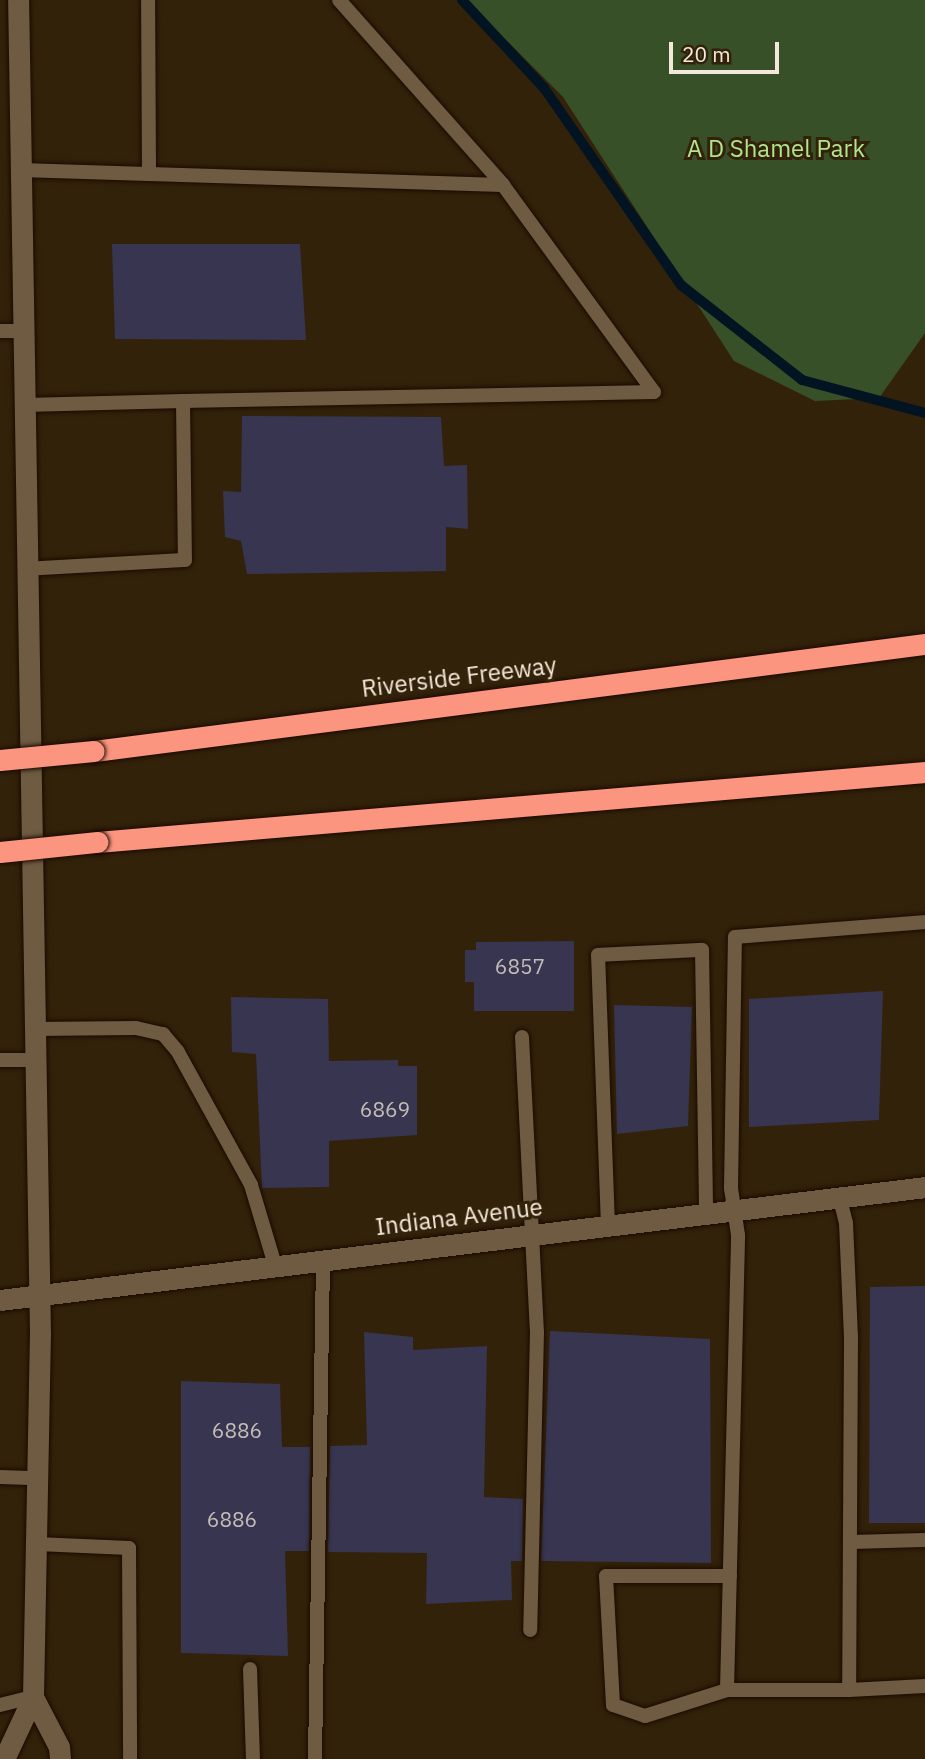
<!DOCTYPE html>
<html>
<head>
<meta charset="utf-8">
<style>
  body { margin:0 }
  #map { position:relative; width:925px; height:1759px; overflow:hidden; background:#33220a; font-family:"IBM Plex Sans",sans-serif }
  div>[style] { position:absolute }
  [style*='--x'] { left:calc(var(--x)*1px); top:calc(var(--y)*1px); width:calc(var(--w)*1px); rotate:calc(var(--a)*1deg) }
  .green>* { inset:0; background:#385028 }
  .stream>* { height:10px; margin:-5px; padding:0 5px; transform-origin:5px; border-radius:5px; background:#021322 }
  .building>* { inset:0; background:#37354f }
  .roads { filter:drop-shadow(0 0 2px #1a0b00) drop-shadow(0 0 2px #1a0b00) }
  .lane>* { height:14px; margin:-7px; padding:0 7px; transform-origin:7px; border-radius:7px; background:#6e5b42 }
  .secondary>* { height:21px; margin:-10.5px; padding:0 10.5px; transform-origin:10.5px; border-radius:10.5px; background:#6e5b42 }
  .highway>* { height:21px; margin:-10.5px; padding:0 10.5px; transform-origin:10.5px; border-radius:10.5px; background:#fb957f }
  .bridges { filter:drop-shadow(0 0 2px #1a0b00) drop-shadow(0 0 2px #1a0b00) }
  .highway-bridge>* { height:21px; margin:-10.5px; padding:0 10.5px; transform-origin:10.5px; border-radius:10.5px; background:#fb957f }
  span { translate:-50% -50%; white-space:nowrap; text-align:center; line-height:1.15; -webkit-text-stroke:6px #33220a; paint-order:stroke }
  .number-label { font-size:21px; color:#c5bbb7 }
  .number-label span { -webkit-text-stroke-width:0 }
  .park-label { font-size:24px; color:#afe58b }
  .street-label { font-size:24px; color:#f4e8da }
  .scale { position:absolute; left:669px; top:42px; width:110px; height:32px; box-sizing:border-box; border:4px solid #f4e8da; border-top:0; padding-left:9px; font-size:21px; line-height:24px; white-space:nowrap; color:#f4e8da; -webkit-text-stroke:5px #33220a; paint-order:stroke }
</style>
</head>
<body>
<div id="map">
  <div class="green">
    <i style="clip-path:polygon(466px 0,925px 0,925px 333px,879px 398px,815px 401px,734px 361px,563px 97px)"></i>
  </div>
  <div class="stream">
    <i style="--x:462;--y:0;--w:120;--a:47"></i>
    <i style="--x:544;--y:88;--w:240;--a:55.2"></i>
    <i style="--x:681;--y:285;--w:154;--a:38.1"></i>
    <i style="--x:802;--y:380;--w:127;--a:15"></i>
  </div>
  <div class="building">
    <i style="clip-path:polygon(112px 244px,300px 244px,306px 340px,115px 339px)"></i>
    <i style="clip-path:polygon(242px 416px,441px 417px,444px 466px,467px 465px,468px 529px,446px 527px,446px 571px,247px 574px,241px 541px,225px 537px,223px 491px,241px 492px)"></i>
    <i style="clip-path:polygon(574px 941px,574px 1011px,474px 1011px,474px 982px,465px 982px,465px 950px,476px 950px,476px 942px)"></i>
    <i style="clip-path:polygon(883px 991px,879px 1120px,749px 1127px,749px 999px)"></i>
    <i style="clip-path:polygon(231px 997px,328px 999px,329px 1061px,398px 1060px,398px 1066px,417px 1066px,417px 1135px,329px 1141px,329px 1187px,262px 1188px,256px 1054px,232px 1052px)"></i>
    <i style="clip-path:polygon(614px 1005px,692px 1007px,688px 1126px,617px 1134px)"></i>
    <i style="clip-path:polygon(925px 1286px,925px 1523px,869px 1523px,870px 1287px)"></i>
    <i style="clip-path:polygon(550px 1331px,710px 1339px,711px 1563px,541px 1561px)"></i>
    <i style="clip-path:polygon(364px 1332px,413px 1337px,413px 1350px,487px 1346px,484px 1497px,523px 1499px,522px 1561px,511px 1561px,512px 1600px,426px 1604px,427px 1553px,328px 1552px,330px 1446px,367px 1445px)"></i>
    <i style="clip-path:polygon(181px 1381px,280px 1384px,282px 1447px,310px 1447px,309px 1551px,285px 1551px,288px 1656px,181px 1653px)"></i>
  </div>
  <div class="roads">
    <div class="lane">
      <i style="--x:339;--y:0;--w:247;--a:48.4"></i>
      <i style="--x:20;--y:170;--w:129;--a:1.8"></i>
      <i style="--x:149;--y:174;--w:174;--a:-90.3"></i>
      <i style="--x:149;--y:174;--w:354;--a:1.8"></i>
      <i style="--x:503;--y:185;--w:256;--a:53.9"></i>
      <i style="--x:654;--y:392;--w:471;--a:178.9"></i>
      <i style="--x:0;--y:331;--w:23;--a:0"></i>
      <i style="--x:24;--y:405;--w:159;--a:-1.4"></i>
      <i style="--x:183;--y:401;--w:159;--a:89.3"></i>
      <i style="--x:185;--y:560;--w:159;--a:176.8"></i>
      <i style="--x:33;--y:1029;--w:103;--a:-0.6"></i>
      <i style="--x:136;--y:1028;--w:28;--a:13"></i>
      <i style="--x:163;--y:1034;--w:23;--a:50"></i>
      <i style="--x:178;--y:1052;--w:152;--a:61.2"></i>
      <i style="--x:251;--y:1185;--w:84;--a:73.3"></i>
      <i style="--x:522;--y:1037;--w:295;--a:87.1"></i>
      <i style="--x:537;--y:1332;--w:298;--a:91.3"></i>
      <i style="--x:0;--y:1060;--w:34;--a:0"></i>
      <i style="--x:840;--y:1199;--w:25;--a:76"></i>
      <i style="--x:846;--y:1223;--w:114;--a:87.5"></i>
      <i style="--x:851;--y:1337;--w:353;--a:90.3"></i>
      <i style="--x:849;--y:1690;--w:76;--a:-3"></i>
      <i style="--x:608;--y:1226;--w:271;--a:-92.1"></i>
      <i style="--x:598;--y:955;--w:104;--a:-2.8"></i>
      <i style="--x:702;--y:950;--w:265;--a:89.1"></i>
      <i style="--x:0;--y:1477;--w:37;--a:2"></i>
      <i style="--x:850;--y:1542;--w:75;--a:-1.5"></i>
      <i style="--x:37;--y:1544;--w:92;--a:2.5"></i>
      <i style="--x:129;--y:1548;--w:211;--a:89.7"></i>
      <i style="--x:250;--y:1669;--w:90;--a:88.1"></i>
      <i style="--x:727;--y:1690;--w:86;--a:162.4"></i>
      <i style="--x:645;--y:1716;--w:34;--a:-161"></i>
      <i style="--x:613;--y:1705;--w:129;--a:-93.1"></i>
      <i style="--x:606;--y:1576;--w:124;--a:0"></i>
      <i style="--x:849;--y:1690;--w:122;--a:180"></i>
      <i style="--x:727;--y:1690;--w:455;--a:-88.6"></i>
      <i style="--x:738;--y:1235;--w:48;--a:-98.5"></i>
      <i style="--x:731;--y:1188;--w:251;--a:-89.1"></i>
      <i style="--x:735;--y:937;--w:191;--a:-4.5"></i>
      <i style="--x:0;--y:1705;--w:34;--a:-14"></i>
      <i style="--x:315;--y:1759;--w:500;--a:-89.08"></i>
    </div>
    <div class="secondary">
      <i style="--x:0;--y:1300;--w:932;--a:-6.96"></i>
      <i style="--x:33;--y:1697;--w:56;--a:62.5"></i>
      <i style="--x:59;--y:1747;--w:12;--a:85"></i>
      <i style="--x:4;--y:1759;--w:68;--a:-64.9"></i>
      <i style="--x:33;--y:1697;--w:363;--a:-88.9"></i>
      <i style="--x:40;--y:1334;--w:1334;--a:-90.94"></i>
    </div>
    <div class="highway">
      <i style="--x:94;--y:751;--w:838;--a:-7.34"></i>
      <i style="--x:97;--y:842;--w:831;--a:-4.83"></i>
    </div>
  </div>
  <div class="bridges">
    <div class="highway-bridge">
      <i style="--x:0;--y:760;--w:94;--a:-5.5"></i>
      <i style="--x:0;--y:852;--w:98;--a:-5.9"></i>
    </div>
  </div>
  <div class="number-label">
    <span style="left:520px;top:966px">6857</span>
    <span style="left:385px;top:1109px">6869</span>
    <span style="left:237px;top:1430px">6886</span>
    <span style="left:232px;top:1519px">6886</span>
  </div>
  <div class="park-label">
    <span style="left:776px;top:149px">A D Shamel Park</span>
  </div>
  <div class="street-label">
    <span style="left:459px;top:677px;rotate:-7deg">Riverside Freeway</span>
    <span style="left:459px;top:1217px;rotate:-7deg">Indiana Avenue</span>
  </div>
  <div class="scale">20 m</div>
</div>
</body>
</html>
